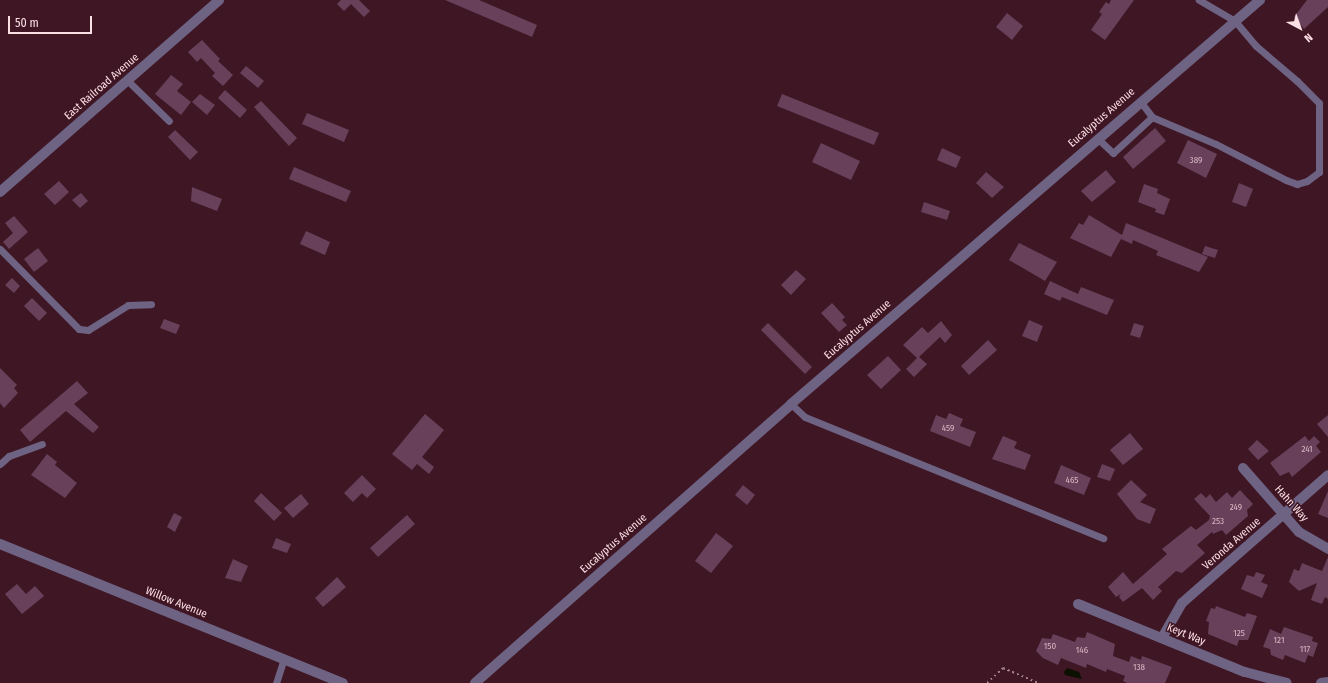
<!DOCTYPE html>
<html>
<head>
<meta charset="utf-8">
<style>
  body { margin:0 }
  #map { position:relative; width:1328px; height:683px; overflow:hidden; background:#3f1624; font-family:"Fira Sans Condensed",sans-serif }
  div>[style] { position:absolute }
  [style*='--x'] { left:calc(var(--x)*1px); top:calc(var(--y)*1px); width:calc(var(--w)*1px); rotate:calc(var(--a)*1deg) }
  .water>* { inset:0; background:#0b1000 }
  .building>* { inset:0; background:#68405a }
  .path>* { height:2px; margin-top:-1px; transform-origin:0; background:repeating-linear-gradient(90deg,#a3808a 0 2px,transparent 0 5px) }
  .service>* { height:7px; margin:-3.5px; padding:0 3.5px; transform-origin:3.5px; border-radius:3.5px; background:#6f6384 }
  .minor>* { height:10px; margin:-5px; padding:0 5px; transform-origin:5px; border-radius:5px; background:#6f6384 }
  .tertiary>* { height:10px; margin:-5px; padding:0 5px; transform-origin:5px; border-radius:5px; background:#6f6384 }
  span { translate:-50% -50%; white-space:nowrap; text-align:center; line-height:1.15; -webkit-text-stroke:3px #3f1624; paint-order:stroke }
  .number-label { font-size:9px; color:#d7b7c2 }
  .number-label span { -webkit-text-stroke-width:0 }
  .street-label { font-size:11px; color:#fcdfe5 }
  .north { position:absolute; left:1280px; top:8px; width:40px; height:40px; -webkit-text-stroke:3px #3f1624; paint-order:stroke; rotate:139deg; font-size:11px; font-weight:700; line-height:16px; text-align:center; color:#fcdfe5 }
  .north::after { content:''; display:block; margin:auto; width:14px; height:18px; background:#fcdfe5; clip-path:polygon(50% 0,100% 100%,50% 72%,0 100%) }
  .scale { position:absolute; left:8px; top:16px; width:84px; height:18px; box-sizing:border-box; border:2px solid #fcdfe5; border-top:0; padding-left:5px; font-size:12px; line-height:14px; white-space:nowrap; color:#fcdfe5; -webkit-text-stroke:3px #3f1624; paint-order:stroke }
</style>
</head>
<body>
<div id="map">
  <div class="water">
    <i style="clip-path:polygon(1067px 668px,1079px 672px,1082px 679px,1065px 675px,1064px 672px)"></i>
  </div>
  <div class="building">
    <i style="clip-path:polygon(341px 0,359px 0,370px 11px,364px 17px,351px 4px,344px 11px,337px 4px)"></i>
    <i style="clip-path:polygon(445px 0,479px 0,537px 25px,532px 37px)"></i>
    <i style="clip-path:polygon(1111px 0,1134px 0,1105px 40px,1091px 30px,1102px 14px,1099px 12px,1106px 2px,1109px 4px)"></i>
    <i style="clip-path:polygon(1307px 0,1328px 0,1328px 7px,1304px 29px,1294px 17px)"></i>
    <i style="clip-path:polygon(1007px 13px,1023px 26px,1012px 40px,996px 27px)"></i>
    <i style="clip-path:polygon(202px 40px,220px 59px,218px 61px,233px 75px,223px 86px,212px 76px,215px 73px,201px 58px,197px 62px,188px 52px)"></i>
    <i style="clip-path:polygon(246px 66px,264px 81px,258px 88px,240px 73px)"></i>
    <i style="clip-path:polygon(171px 75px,183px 84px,177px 91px,191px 102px,181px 115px,155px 94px)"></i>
    <i style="clip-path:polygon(225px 90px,247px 110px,240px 118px,218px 98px)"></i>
    <i style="clip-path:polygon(200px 94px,215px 105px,207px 115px,192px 102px)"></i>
    <i style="clip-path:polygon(782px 94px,879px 133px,874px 145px,777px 106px)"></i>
    <i style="clip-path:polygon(261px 101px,297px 138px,289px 146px,254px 107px)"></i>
    <i style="clip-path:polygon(307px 113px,349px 130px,344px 142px,302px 124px)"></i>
    <i style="clip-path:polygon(1155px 128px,1166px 141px,1133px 169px,1123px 157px)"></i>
    <i style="clip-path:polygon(175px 130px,198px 152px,190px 160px,168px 137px)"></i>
    <i style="clip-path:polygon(1188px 140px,1217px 154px,1206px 178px,1177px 163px)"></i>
    <i style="clip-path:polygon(821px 143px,860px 161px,851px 180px,812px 162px)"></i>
    <i style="clip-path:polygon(942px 148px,961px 157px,956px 168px,937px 160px)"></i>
    <i style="clip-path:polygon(294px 167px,351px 191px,346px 202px,289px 179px)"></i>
    <i style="clip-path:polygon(1106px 170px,1116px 182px,1092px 202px,1081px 191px)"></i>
    <i style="clip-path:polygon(986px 172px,1004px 187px,992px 198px,976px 183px)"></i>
    <i style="clip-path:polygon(59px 181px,69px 192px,55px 205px,44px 194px)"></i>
    <i style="clip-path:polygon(1239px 183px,1253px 189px,1246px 207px,1232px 202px)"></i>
    <i style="clip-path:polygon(1144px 184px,1158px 189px,1157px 193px,1170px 199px,1164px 215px,1155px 212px,1156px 209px,1138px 202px)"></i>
    <i style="clip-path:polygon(192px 187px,222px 199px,217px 211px,191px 201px)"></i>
    <i style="clip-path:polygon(81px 193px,88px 201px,80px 208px,72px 200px)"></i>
    <i style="clip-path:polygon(924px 202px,950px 211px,947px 220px,921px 212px)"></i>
    <i style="clip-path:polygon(1089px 215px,1122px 235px,1126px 223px,1208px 257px,1199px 272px,1156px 255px,1158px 251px,1133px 240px,1132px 244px,1121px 239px,1111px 257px,1070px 238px,1079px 223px,1083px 225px)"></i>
    <i style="clip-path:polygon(14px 216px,28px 232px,9px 249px,3px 242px,13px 233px,5px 223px)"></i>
    <i style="clip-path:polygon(306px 231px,330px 242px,325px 255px,300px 244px)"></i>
    <i style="clip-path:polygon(1019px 243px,1057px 262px,1045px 281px,1009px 260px)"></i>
    <i style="clip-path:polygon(1205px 246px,1218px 250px,1215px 258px,1202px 254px)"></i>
    <i style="clip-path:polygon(38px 248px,48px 261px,34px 272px,24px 259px)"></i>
    <i style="clip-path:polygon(796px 270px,806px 279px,791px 295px,781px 285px)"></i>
    <i style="clip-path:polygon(12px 278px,20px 286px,14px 293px,5px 285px)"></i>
    <i style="clip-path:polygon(1050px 281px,1078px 294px,1081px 287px,1114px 300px,1107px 315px,1062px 297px,1060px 301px,1044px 294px)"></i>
    <i style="clip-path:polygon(32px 298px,47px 313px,39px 321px,24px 306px)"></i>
    <i style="clip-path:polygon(832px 303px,845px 317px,842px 320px,847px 325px,839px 332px,821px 313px)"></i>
    <i style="clip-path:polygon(164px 319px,180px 325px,176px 334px,160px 328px)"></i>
    <i style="clip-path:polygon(1029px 320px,1043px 326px,1037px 342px,1022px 336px)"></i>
    <i style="clip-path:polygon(941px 321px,952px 335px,945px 343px,940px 337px,919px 357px,927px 364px,914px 377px,906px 369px,917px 358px,903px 345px,922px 327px,928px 333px)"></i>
    <i style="clip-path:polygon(768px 323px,812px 367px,805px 374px,761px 330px)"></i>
    <i style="clip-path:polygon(1134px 323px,1144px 326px,1140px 338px,1130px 335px)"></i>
    <i style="clip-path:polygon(988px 340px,997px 350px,969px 375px,961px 366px)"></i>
    <i style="clip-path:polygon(888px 356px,901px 370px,881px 389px,867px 375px)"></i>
    <i style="clip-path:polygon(0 368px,17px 385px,14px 388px,18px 393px,4px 408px,0 403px)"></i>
    <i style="clip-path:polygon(77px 381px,88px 393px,74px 404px,99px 427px,93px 433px,66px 411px,30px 442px,20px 430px)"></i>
    <i style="clip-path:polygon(949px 413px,963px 419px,960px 426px,976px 432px,970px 447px,930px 431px,936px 415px,946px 419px)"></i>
    <i style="clip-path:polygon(425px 414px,444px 430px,422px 457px,434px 467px,429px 474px,417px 464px,412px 470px,392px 454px)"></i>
    <i style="clip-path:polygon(1328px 415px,1328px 437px,1317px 424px)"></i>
    <i style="clip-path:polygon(1130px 433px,1143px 449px,1123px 465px,1110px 450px)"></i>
    <i style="clip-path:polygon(1003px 436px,1017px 442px,1014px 448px,1031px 455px,1025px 470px,992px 459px)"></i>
    <i style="clip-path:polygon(1305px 436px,1309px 441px,1314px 436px,1320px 442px,1316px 446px,1321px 452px,1292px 477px,1289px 472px,1280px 476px,1270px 463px)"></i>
    <i style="clip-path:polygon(1257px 440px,1269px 451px,1258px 460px,1248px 449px)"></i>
    <i style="clip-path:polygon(47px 454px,57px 462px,55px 465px,77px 483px,65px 498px,31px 475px)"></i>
    <i style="clip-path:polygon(1102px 464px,1115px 469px,1110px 481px,1097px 477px)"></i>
    <i style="clip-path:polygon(1061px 465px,1091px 478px,1084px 495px,1054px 483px)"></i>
    <i style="clip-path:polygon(362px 475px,376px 489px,367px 498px,362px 493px,353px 502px,344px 493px)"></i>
    <i style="clip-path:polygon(1131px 480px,1147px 495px,1140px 502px,1156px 509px,1150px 524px,1137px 519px,1117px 494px)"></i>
    <i style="clip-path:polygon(743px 485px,755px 495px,747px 505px,735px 495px)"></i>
    <i style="clip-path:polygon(1240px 490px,1253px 504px,1247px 510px,1248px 516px,1226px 535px,1222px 530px,1213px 534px,1212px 532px,1197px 545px,1205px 553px,1182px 573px,1176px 571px,1165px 581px,1158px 587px,1162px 591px,1153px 600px,1142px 588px,1123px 602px,1119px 597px,1121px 594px,1116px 597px,1108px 587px,1123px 572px,1133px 584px,1167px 554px,1162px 549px,1191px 526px,1196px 530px,1209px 520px,1210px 516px,1194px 499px,1201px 493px,1206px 498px,1210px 494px,1216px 502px,1227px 492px,1232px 498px)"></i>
    <i style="clip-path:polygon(1328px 491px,1328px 518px,1318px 514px)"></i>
    <i style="clip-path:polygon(261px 493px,282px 513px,274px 521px,254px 501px)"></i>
    <i style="clip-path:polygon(301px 494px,309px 504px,293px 518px,284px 508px)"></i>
    <i style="clip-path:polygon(174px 513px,182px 517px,175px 532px,167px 527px)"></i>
    <i style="clip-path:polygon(407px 515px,415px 524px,378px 557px,370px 548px)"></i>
    <i style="clip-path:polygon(716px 533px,733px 546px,711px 573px,695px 561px)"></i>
    <i style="clip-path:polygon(276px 538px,291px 544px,287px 553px,272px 548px)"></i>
    <i style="clip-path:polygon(1328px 557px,1328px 599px,1325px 597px,1322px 604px,1311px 600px,1317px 583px,1299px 591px,1289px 582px,1294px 569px,1299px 571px,1302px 563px,1322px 571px)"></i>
    <i style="clip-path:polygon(233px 559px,248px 566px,241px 582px,225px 578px)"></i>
    <i style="clip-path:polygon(1256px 572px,1265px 575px,1261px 582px,1268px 585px,1262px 598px,1241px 589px,1247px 575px,1254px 577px)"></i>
    <i style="clip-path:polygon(337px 577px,346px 587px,323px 607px,315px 598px)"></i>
    <i style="clip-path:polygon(17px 584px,26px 594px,35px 586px,44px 596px,22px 614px,5px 594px)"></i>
    <i style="clip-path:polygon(1216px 606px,1245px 617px,1247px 613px,1257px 616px,1248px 640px,1239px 640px,1237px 646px,1208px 634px,1209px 622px,1206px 621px,1211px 608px,1215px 609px)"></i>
    <i style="clip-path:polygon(1284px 627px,1313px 637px,1312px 641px,1318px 643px,1313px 657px,1308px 655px,1305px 663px,1285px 655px,1283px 660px,1271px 655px,1270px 649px,1263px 647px,1270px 629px,1281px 634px)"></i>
    <i style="clip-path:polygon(1087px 632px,1115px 644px,1113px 656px,1129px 662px,1131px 656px,1141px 660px,1142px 656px,1172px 667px,1165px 683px,1127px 683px,1123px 681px,1125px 676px,1107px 669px,1106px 672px,1087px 664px,1086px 668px,1061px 658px,1058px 665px,1043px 658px,1036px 651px,1042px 638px,1051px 639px,1053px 634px,1075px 642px,1077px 637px,1085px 638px)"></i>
  </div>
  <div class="path">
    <i style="--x:987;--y:683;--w:22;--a:-43"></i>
    <i style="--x:1003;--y:668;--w:39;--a:23"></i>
  </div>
  <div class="service">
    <i style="--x:128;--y:81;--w:57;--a:44.3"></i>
    <i style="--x:1140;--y:101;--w:20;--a:53"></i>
    <i style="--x:1152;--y:117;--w:69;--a:22.9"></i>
    <i style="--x:1216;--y:144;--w:79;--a:27.2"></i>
    <i style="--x:1286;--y:180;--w:12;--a:20"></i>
    <i style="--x:1297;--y:184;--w:10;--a:-17"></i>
    <i style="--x:1307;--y:181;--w:15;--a:-37"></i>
    <i style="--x:1319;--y:172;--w:69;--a:-90"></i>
    <i style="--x:1319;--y:103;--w:31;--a:-135"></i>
    <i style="--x:1297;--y:81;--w:54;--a:-139.5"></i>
    <i style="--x:1256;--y:46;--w:33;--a:-130"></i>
    <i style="--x:1235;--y:21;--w:42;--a:-149.7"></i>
    <i style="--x:1097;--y:138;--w:22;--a:43"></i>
    <i style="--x:1113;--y:153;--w:53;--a:-42.7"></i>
    <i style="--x:0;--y:249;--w:112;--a:45.4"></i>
    <i style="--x:79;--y:329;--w:9;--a:6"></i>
    <i style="--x:88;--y:330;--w:47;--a:-32"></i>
    <i style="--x:128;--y:305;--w:23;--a:-2"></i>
    <i style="--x:791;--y:404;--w:19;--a:43"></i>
    <i style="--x:805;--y:417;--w:322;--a:22.1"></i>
    <i style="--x:0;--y:464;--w:12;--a:-42"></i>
    <i style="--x:9;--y:456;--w:35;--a:-20"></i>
    <i style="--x:276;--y:683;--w:25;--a:-72"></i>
  </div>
  <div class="minor">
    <i style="--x:1243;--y:468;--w:85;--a:48.8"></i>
    <i style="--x:1299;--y:532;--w:34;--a:30"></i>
    <i style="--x:0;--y:544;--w:370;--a:22.1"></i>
    <i style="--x:1078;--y:604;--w:180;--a:22.2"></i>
    <i style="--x:1245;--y:672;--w:43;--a:14.7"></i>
    <i style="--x:1162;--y:638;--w:40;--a:-60.3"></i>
    <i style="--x:1182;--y:603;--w:194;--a:-41.2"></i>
    <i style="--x:475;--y:683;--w:422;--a:-41.4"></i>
    <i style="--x:791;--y:404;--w:619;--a:-40.74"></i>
    <i style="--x:1321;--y:683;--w:7;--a:-8"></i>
  </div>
  <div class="tertiary">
    <i style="--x:0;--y:192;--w:291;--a:-41.2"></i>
  </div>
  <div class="number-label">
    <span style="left:1196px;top:160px">389</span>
    <span style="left:948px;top:428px">459</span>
    <span style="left:1307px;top:449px">241</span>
    <span style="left:1072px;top:480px">465</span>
    <span style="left:1236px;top:507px">249</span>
    <span style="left:1218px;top:521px">253</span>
    <span style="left:1239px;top:633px">125</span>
    <span style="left:1279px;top:640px">121</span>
    <span style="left:1050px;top:646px">150</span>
    <span style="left:1305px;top:649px">117</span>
    <span style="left:1082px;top:650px">146</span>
    <span style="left:1139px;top:667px">138</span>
  </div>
  <div class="street-label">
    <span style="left:102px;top:87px;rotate:-41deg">East Railroad Avenue</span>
    <span style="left:1102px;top:118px;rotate:-41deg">Eucalyptus Avenue</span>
    <span style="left:858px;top:330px;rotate:-41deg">Eucalyptus Avenue</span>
    <span style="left:1291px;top:504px;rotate:48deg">Hahn Way</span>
    <span style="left:614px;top:544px;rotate:-41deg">Eucalyptus Avenue</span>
    <span style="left:1232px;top:544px;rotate:-41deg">Veronda Avenue</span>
    <span style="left:176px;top:603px;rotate:22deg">Willow Avenue</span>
    <span style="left:1186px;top:635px;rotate:22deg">Keyt Way</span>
  </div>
  <div class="north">N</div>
  <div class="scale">50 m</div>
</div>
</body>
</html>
